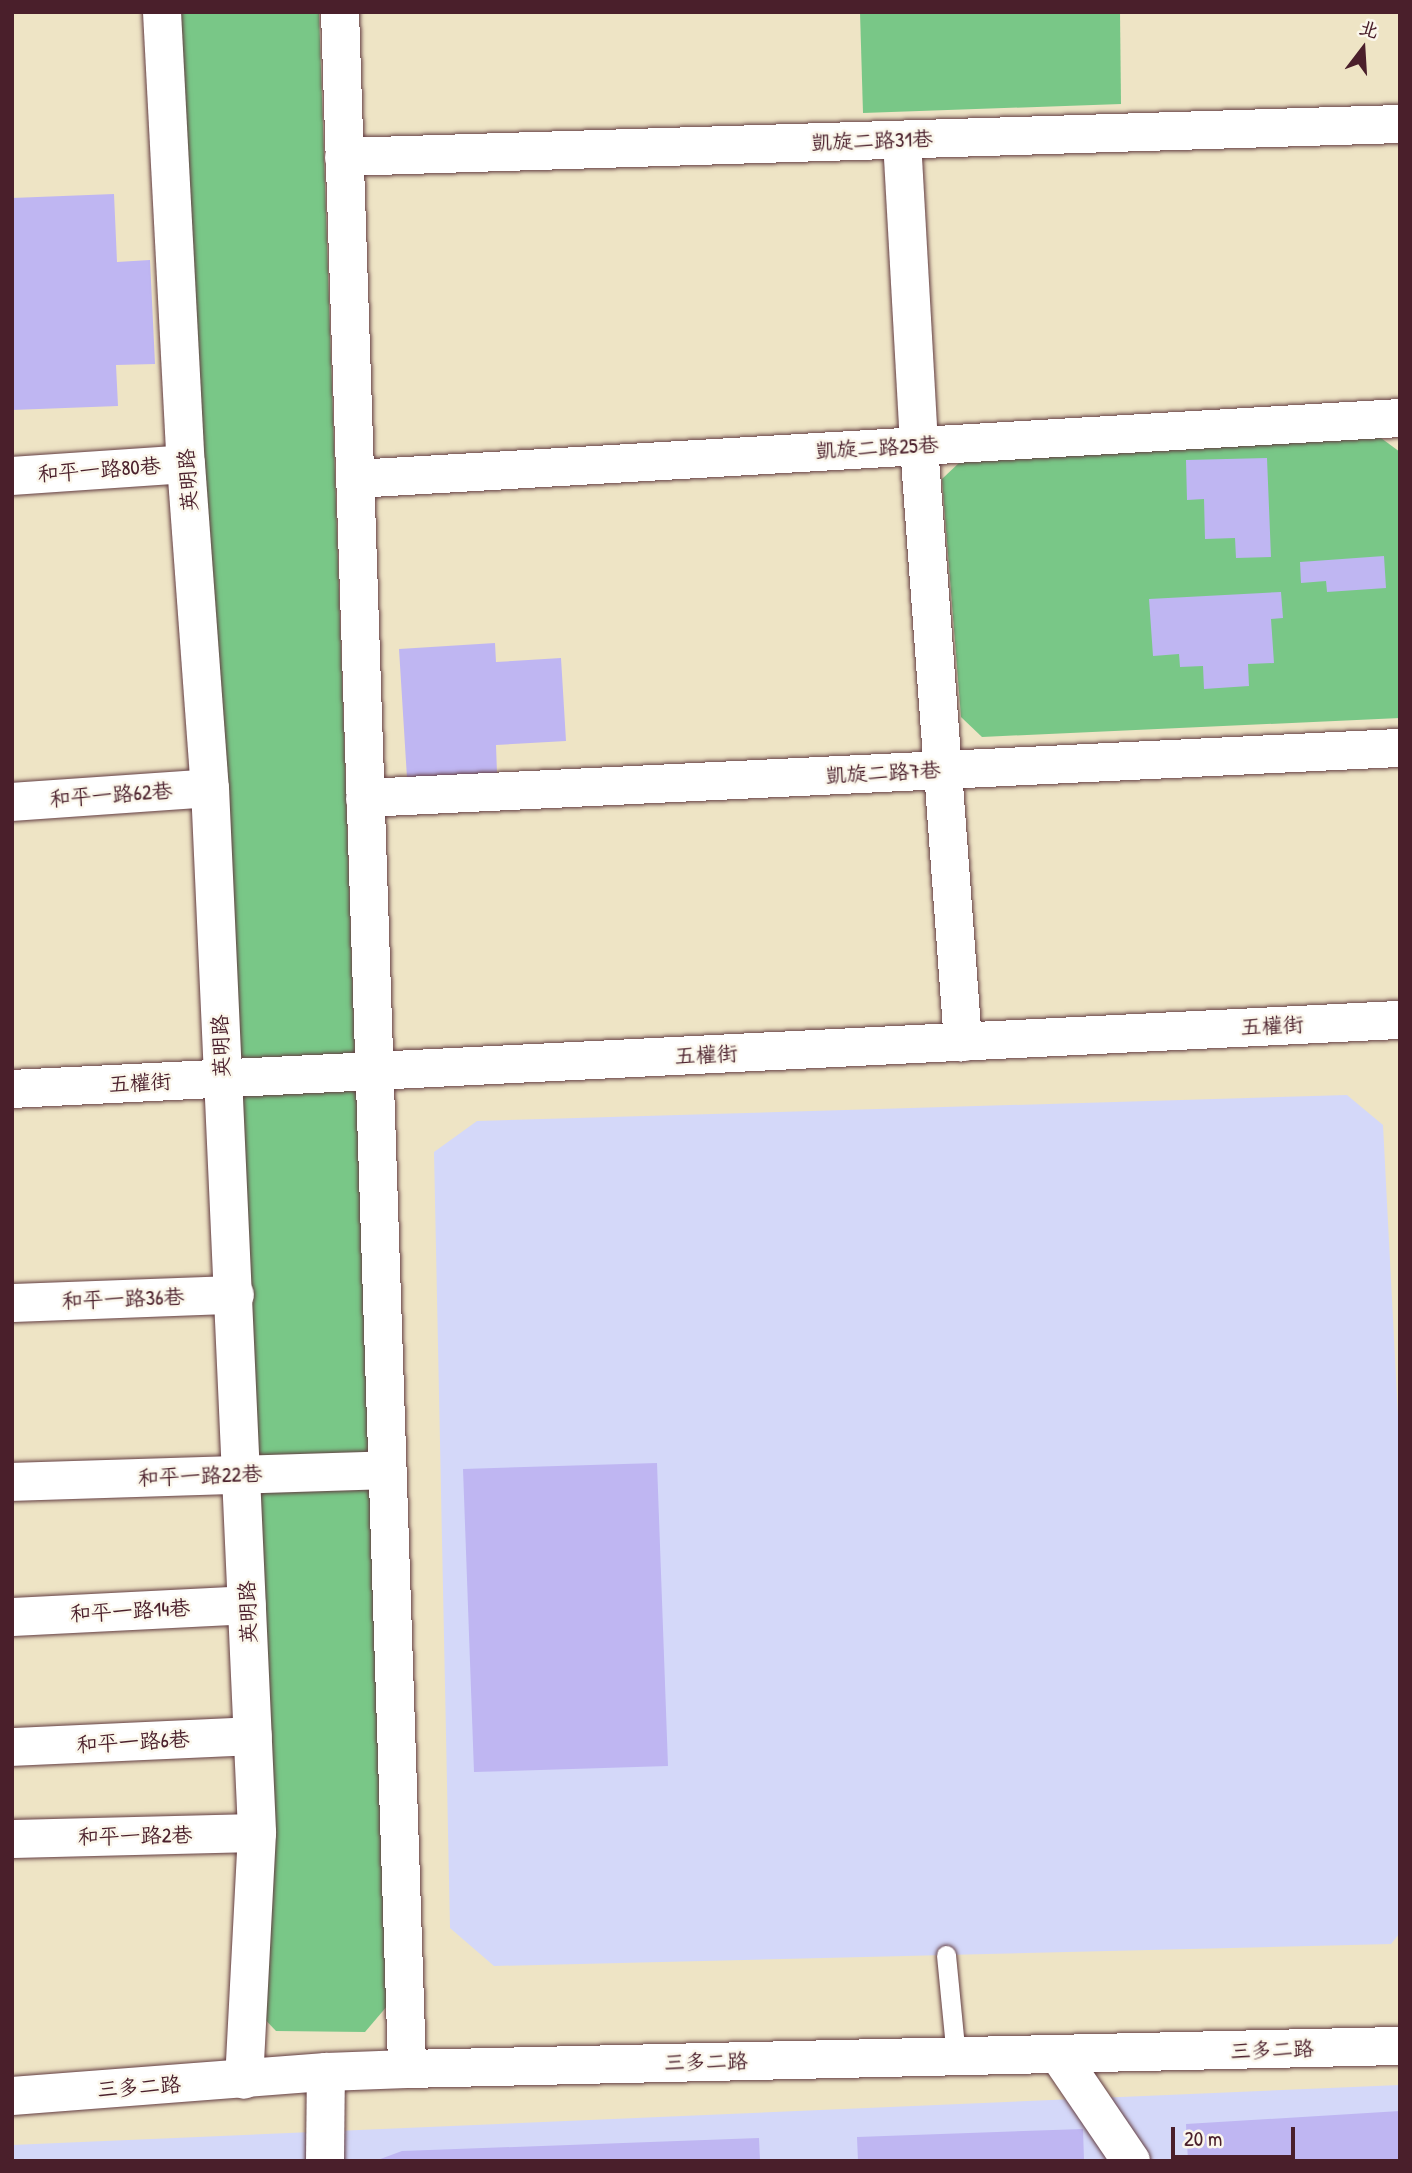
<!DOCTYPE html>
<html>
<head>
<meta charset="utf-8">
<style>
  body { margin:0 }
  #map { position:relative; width:1412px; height:2173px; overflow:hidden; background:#eee4c5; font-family:"Patrick Hand","LXGW WenKai TC",sans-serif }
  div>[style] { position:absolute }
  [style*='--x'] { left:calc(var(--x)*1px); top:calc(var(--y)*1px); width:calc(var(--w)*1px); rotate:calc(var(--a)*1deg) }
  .built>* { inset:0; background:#d4d8f9 }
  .green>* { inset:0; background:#79c787 }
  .building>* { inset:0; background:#bfb6f2 }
  .roads { filter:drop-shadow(0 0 2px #633d42) drop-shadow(0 0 2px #633d42) }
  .service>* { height:19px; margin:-9.5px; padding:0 9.5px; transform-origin:9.5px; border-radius:9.5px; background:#fff }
  .minor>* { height:38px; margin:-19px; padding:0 19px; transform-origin:19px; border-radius:19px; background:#fff }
  .tertiary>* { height:38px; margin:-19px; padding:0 19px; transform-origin:19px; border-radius:19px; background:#fff }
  span { translate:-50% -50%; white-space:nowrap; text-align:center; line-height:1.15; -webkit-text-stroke:5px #fbf7ec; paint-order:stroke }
  .street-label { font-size:21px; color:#4a1f2b }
  .frame { position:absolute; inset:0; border:14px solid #4a1f2b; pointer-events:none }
  .north { position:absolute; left:1328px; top:14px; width:70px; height:70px; -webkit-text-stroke:5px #fbf7ec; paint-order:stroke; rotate:17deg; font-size:19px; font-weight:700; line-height:28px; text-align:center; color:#4a1f2b }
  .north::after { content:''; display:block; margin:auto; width:24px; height:32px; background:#4a1f2b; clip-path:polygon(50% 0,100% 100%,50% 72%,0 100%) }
  .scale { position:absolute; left:1171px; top:2127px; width:124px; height:32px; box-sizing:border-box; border:4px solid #4a1f2b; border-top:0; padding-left:9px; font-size:21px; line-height:24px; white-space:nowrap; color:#4a1f2b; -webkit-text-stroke:5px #fbf7ec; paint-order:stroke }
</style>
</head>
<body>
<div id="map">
  <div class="built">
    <i style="clip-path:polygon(1347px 1095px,1383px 1125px,1400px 1455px,1400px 1933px,1391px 1944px,494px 1966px,450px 1928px,434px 1152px,477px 1121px)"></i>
    <i style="clip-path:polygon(1400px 2085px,1400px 2161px,12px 2161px,12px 2145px)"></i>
  </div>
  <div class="green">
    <i style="clip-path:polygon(180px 12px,319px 12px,388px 2005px,365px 2032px,276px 2031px,257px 2011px)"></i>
    <i style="clip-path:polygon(860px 12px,1120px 12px,1121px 104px,863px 113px)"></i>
    <i style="clip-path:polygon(1381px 438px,1400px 452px,1400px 718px,982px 737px,961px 717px,942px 479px,961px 461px)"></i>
  </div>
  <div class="building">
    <i style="clip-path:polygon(114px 194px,117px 262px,150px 260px,155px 364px,116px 365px,118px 406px,12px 410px,12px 198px)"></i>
    <i style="clip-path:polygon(1267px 458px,1271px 557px,1236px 558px,1235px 538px,1205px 539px,1204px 499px,1187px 500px,1186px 460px)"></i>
    <i style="clip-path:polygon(1384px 556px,1386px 588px,1327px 592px,1326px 581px,1301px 583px,1300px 562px)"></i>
    <i style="clip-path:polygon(1281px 592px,1283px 618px,1271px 619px,1274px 663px,1248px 664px,1249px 686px,1204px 689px,1203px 666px,1180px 667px,1179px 654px,1153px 656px,1149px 599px)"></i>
    <i style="clip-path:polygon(495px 643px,496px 662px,561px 658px,566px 741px,496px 745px,497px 773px,407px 778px,399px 649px)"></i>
    <i style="clip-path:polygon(657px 1463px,668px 1766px,474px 1772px,463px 1469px)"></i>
    <i style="clip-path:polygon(1400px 2111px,1400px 2161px,1188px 2161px,1186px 2124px)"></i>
    <i style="clip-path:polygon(1083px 2129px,1084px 2161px,858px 2161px,857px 2137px)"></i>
    <i style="clip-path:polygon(759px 2138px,760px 2161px,375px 2161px,402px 2151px)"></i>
  </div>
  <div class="roads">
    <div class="service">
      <i style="--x:946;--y:1955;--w:102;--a:84.4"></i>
    </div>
    <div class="minor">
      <i style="--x:162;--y:12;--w:453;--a:87"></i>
      <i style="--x:186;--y:464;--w:325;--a:85.8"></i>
      <i style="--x:210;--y:788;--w:1046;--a:87.42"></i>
      <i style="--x:257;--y:1833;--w:247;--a:93"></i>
      <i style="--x:340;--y:12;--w:2058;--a:88.13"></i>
      <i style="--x:902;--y:140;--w:306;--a:86.8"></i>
      <i style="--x:919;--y:446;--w:598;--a:85.78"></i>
      <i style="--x:344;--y:157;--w:1057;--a:-1.79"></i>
      <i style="--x:12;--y:476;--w:174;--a:-3.9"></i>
      <i style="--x:355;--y:479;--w:1047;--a:-3.34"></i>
      <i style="--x:365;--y:798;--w:1036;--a:-2.77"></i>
      <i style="--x:12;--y:802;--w:198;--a:-4"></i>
      <i style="--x:12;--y:1089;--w:1390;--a:-2.85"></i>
      <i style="--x:12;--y:1303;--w:223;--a:-2.1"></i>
      <i style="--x:12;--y:1482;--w:375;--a:-1.8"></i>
      <i style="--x:12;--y:1617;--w:235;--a:-2.9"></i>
      <i style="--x:12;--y:1747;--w:241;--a:-2.6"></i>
      <i style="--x:12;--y:1839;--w:245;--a:-1.4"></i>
      <i style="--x:1059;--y:2055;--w:128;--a:55.8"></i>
      <i style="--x:325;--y:2161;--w:89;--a:-89.4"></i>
    </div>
    <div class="tertiary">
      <i style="--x:12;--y:2096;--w:315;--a:-4.4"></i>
      <i style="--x:326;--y:2072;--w:81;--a:-2.1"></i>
      <i style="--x:407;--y:2069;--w:993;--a:-1.33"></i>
    </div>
  </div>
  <div class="street-label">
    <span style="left:872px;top:141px;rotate:-2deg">凱旋二路31巷</span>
    <span style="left:877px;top:448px;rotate:-3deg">凱旋二路25巷</span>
    <span style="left:99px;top:470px;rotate:-4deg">和平一路80巷</span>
    <span style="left:188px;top:480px;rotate:-94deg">英明路</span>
    <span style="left:883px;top:773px;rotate:-3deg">凱旋二路7巷</span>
    <span style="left:111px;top:795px;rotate:-4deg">和平一路62巷</span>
    <span style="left:1272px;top:1026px;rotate:-3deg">五權街</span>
    <span style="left:221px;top:1046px;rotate:-92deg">英明路</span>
    <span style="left:706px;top:1055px;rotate:-3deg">五權街</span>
    <span style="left:140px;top:1083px;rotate:-3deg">五權街</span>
    <span style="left:123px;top:1299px;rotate:-2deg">和平一路36巷</span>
    <span style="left:200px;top:1476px;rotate:-2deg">和平一路22巷</span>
    <span style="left:130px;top:1611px;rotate:-3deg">和平一路14巷</span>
    <span style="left:248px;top:1612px;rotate:-92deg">英明路</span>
    <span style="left:133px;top:1742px;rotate:-3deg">和平一路6巷</span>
    <span style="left:135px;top:1836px;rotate:-1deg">和平一路2巷</span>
    <span style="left:1272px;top:2050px;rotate:-2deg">三多二路</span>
    <span style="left:706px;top:2062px;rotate:-1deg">三多二路</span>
    <span style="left:139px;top:2087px;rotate:-4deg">三多二路</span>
  </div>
  <div class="frame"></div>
  <div class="north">北</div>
  <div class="scale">20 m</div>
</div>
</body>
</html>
